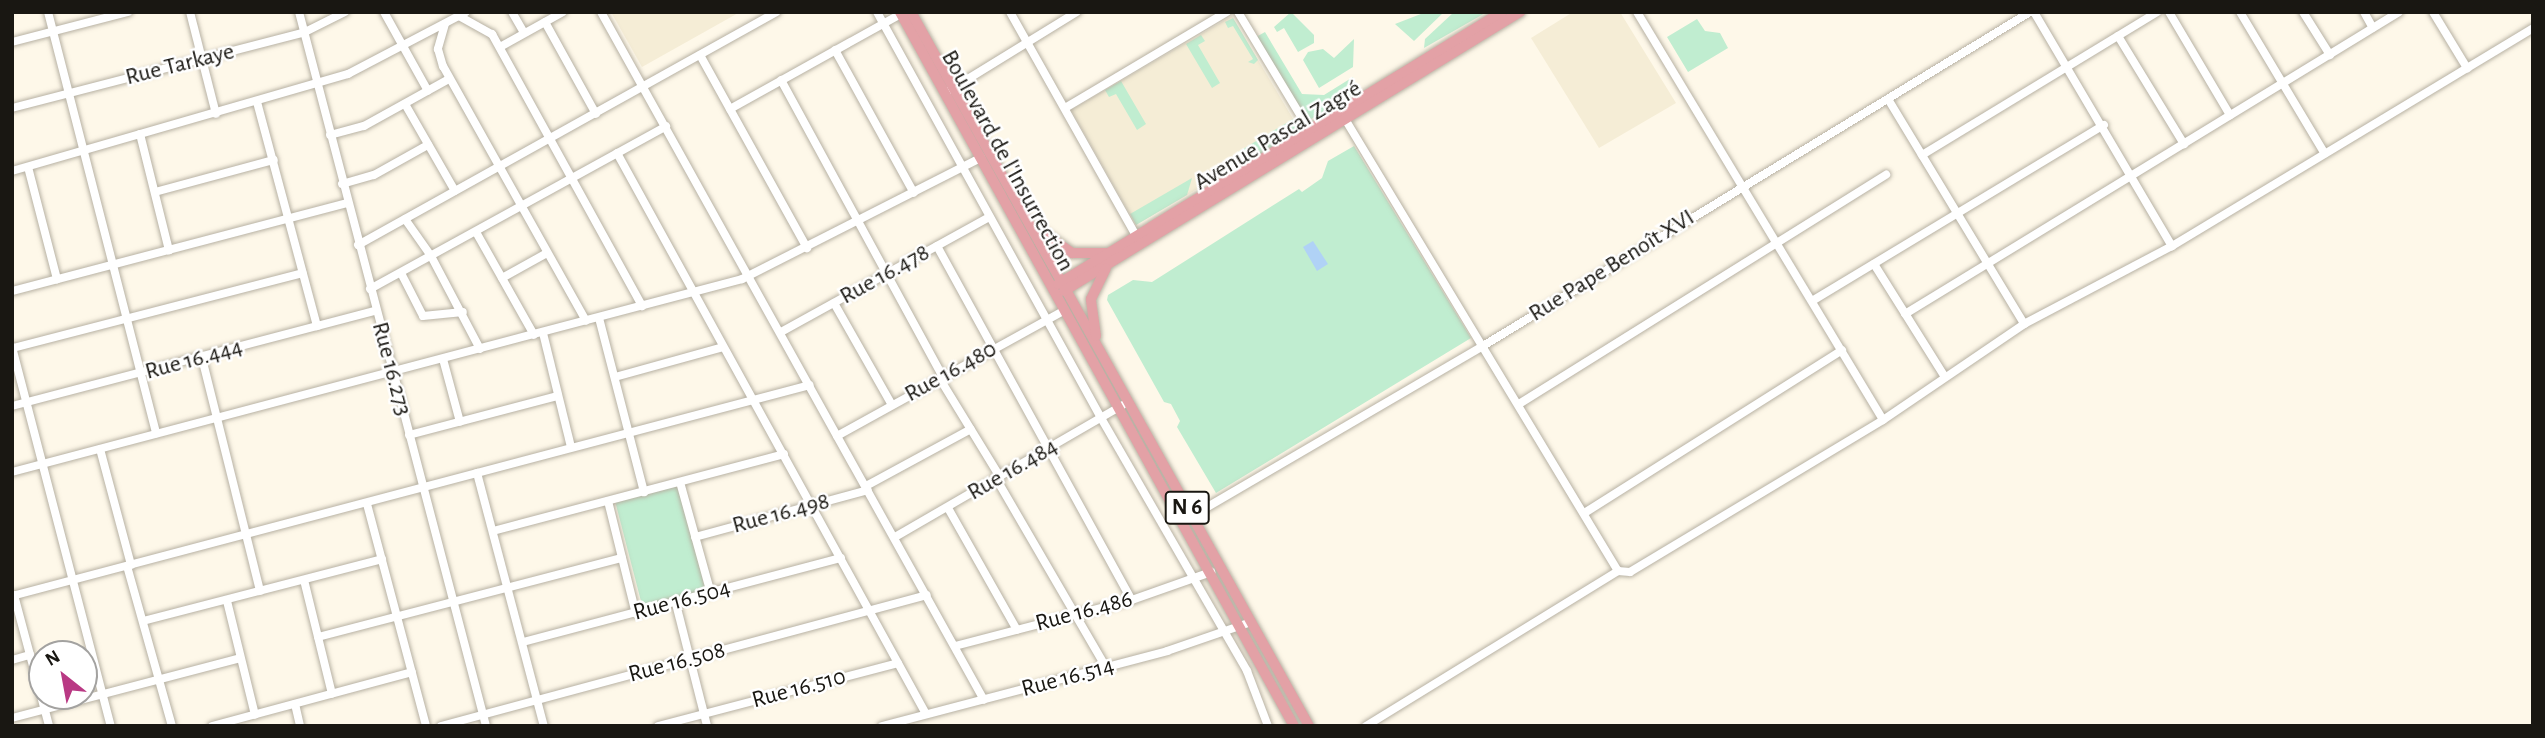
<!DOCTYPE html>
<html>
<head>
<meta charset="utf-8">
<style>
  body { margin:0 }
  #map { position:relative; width:2545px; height:738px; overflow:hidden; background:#fef8e9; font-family:"Alegreya Sans",sans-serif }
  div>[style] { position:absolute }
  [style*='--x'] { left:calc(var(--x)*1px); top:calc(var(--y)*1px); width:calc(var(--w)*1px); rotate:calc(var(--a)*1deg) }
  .built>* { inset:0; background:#f5edd6 }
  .green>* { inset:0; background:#c0edd0 }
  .water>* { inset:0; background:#b0d2f6 }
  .roads { filter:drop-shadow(0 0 2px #b7b1a3) drop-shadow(0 0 2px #b7b1a3) }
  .minor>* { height:8px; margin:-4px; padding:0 4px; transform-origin:4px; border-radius:4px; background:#fff }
  .major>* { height:10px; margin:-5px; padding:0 5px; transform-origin:5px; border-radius:5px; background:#e3a1a6 }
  span { translate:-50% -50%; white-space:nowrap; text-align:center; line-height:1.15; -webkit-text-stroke:5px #fff; paint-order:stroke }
  .shield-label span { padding:2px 5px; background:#fff; border:2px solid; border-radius:5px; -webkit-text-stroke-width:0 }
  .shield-label { font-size:23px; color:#191712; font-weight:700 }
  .street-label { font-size:24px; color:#191712 }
  .frame { position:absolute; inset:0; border:14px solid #191712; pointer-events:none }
  .north { position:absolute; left:28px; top:640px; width:70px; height:70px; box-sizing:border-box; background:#fff; border:2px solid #a3a2a0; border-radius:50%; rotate:329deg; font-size:19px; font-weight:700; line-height:28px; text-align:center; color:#191712 }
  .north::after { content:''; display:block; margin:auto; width:24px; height:32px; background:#b93984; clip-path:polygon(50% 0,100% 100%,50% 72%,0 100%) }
</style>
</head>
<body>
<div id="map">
  <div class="built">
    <i style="clip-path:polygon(611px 12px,740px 12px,642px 67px)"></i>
    <i style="clip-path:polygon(1573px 12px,1620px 12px,1676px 103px,1599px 148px,1531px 38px)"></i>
    <i style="clip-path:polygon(1232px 16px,1299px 129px,1299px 149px,1255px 155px,1136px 225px,1071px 110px)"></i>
  </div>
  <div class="green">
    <i style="clip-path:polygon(1291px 12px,1314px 35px,1314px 43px,1298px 52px,1284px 28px,1277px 32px,1274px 27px)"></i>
    <i style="clip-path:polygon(1426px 12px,1444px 12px,1414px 41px,1395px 24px)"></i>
    <i style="clip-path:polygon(1454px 12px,1487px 12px,1424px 48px,1425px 39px)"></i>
    <i style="clip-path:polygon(1233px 18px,1258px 60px,1254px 64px,1248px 62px,1253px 59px,1233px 26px,1228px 28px,1225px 22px)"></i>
    <i style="clip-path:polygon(1697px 19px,1705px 31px,1720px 33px,1728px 48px,1688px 72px,1667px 37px)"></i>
    <i style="clip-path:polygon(1265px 32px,1302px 94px,1324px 95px,1353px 77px,1357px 92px,1306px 122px,1256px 37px)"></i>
    <i style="clip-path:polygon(1201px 35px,1205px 41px,1198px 45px,1220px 83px,1212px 88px,1186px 44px)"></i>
    <i style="clip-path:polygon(1354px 39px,1353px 67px,1319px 88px,1303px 60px,1308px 52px,1323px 49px,1334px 58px)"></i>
    <i style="clip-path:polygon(1121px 81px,1146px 124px,1137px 130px,1116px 94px,1109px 97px,1105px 90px)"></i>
    <i style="clip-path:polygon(1293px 119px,1299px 129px,1299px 149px,1255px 155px,1238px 152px)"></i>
    <i style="clip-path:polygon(1354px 146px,1471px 338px,1216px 493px,1177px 427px,1180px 421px,1171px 404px,1164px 402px,1107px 300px,1108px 295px,1133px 280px,1152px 282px,1299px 189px,1302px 192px,1322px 178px,1328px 161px)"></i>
    <i style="clip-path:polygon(1192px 178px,1187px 195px,1136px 225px,1130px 214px)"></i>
    <i style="clip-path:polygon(678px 484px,706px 592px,643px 609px,615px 501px)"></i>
  </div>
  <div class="water">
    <i style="clip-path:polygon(1313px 241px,1328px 264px,1317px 271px,1303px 247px)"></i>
  </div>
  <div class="roads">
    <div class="minor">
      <i style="--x:48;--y:12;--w:435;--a:75.6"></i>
      <i style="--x:190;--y:12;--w:105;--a:75.7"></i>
      <i style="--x:299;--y:12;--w:738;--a:75.32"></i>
      <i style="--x:384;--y:12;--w:90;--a:60.9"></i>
      <i style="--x:512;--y:12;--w:24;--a:60"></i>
      <i style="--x:601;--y:12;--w:787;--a:60.9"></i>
      <i style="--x:877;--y:12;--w:464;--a:61.1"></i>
      <i style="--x:1101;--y:418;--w:292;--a:60"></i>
      <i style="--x:1247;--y:671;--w:59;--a:69.1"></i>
      <i style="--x:1010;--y:12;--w:263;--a:60.6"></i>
      <i style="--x:1238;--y:12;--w:141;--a:58.9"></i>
      <i style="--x:1637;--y:12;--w:476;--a:58.9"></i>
      <i style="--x:2034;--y:12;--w:272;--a:59.5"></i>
      <i style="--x:2169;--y:12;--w:120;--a:59.4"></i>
      <i style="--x:2240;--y:12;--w:165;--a:59.1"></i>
      <i style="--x:2303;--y:12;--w:51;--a:57.9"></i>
      <i style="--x:2364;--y:12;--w:18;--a:61"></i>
      <i style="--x:2433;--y:12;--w:66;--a:58.7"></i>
      <i style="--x:459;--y:16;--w:38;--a:29"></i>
      <i style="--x:492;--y:34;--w:311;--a:61.1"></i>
      <i style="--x:545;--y:22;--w:105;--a:61"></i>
      <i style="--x:445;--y:24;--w:26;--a:106"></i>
      <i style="--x:438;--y:49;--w:18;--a:74"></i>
      <i style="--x:443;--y:66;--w:292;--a:60.7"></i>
      <i style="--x:2118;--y:36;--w:127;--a:58.6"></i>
      <i style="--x:12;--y:42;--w:120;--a:-14.5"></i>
      <i style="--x:500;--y:47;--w:72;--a:-29.1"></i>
      <i style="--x:835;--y:50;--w:163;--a:61.1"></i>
      <i style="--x:700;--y:55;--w:221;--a:61"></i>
      <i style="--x:781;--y:80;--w:338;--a:61.4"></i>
      <i style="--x:950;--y:90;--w:149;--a:-31.6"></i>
      <i style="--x:1888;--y:99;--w:263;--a:58.8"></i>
      <i style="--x:257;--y:102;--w:232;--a:75"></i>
      <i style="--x:405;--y:104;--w:100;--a:60.1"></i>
      <i style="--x:12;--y:108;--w:301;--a:-14.5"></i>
      <i style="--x:303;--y:33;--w:47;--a:-26.6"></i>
      <i style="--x:1065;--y:108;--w:188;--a:-30.7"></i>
      <i style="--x:730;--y:109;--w:196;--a:-29.1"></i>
      <i style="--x:1345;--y:119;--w:528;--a:58.87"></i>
      <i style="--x:140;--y:134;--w:120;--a:76"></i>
      <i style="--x:330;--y:135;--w:35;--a:-15"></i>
      <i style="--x:364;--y:126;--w:97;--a:-28.9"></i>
      <i style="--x:617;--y:153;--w:640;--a:61.15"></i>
      <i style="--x:1922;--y:155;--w:275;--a:-31.3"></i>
      <i style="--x:28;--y:167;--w:116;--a:75.5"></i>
      <i style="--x:12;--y:171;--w:350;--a:-16.1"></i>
      <i style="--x:348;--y:74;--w:133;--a:-27.7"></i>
      <i style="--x:342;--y:184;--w:33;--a:-16"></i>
      <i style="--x:374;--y:175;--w:62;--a:-29.1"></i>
      <i style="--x:155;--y:192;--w:123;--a:-15.1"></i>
      <i style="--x:405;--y:219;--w:45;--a:54.9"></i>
      <i style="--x:431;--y:256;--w:105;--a:62.2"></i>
      <i style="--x:476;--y:232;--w:118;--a:60.6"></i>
      <i style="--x:358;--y:245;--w:479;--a:-29.1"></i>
      <i style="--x:937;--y:246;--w:404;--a:61.2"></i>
      <i style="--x:1874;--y:264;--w:133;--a:57.9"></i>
      <i style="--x:401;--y:273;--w:48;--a:62.9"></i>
      <i style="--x:423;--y:316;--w:40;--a:-5.7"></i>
      <i style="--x:502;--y:278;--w:51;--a:-29.1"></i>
      <i style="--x:370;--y:289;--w:338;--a:-28.8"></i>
      <i style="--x:12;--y:291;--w:346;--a:-14.7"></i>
      <i style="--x:1812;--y:301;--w:341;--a:-31.1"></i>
      <i style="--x:834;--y:303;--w:117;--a:60.4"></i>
      <i style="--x:1905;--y:314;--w:579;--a:-31.44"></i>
      <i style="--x:599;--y:318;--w:180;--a:75.5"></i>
      <i style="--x:781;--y:332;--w:238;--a:-28.9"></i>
      <i style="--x:543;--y:333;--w:117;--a:76.2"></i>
      <i style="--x:12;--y:347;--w:392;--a:75.4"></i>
      <i style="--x:13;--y:348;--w:299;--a:-14.5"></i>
      <i style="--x:202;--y:358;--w:240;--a:76"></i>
      <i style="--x:443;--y:359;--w:65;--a:74.9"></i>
      <i style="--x:615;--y:377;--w:112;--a:-15.5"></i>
      <i style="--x:940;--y:379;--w:115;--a:58.5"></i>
      <i style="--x:1519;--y:404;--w:433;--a:-32"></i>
      <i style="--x:12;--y:406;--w:375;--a:-14.7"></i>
      <i style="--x:409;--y:435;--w:154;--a:-14.7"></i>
      <i style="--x:837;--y:436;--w:260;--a:-28.9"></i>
      <i style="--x:100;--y:449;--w:120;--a:75"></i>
      <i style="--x:12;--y:472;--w:755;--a:-14.81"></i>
      <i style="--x:742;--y:279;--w:268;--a:-26.9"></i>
      <i style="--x:477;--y:473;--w:262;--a:75.2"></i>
      <i style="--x:997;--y:480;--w:216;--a:59.8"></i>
      <i style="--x:680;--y:482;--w:116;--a:74.5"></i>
      <i style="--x:866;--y:486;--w:119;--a:-28.5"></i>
      <i style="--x:608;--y:501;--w:116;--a:76.1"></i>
      <i style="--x:367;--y:504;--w:230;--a:75.1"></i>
      <i style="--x:948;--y:508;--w:140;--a:60.5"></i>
      <i style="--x:1586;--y:512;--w:303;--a:-32.3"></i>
      <i style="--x:1192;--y:516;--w:337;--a:-30.3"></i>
      <i style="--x:1483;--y:346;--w:641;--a:-31.41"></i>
      <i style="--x:493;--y:531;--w:301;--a:-14.8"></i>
      <i style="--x:695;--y:537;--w:179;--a:-15.2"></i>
      <i style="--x:895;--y:537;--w:263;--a:-30.1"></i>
      <i style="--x:127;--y:566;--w:166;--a:74.3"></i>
      <i style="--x:1618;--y:571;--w:12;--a:5"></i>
      <i style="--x:1630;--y:572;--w:295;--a:-31"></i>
      <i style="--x:1883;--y:420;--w:171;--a:-34.2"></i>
      <i style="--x:2024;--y:324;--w:167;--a:-27.8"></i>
      <i style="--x:2172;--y:246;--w:422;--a:-31.1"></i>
      <i style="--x:304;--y:580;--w:117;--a:76.2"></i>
      <i style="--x:14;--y:595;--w:136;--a:75"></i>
      <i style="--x:12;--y:596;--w:825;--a:-14.81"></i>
      <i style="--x:227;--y:601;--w:117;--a:76.2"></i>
      <i style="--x:676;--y:604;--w:126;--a:75.7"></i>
      <i style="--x:143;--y:621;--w:247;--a:-14.5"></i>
      <i style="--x:318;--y:637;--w:314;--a:-14.6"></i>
      <i style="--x:523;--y:642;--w:329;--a:-14.8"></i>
      <i style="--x:955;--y:646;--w:183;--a:-14.6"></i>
      <i style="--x:1132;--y:600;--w:84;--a:-19.5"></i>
      <i style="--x:12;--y:660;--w:19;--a:-16"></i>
      <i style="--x:295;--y:704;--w:23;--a:77"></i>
      <i style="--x:12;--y:718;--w:236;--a:-14.7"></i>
      <i style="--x:212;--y:726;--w:207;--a:-15.1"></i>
      <i style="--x:441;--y:726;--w:503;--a:-15.09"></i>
      <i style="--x:658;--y:726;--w:248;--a:-14.7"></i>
      <i style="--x:882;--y:726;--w:295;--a:-14.7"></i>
      <i style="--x:1167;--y:651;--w:89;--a:-19"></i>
      <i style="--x:1366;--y:726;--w:296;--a:-31.6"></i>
    </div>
    <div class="major">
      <i style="--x:900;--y:12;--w:815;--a:61.11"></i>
      <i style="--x:911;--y:12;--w:817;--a:60.86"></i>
      <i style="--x:1038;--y:229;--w:42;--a:35.2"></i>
      <i style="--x:1072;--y:253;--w:34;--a:0"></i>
      <i style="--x:1058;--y:284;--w:521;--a:-31.49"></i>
      <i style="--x:1064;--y:291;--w:535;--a:-31.46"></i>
      <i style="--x:1096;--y:336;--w:37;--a:-98"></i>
      <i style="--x:1091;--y:299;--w:34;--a:-64"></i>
    </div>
  </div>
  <div class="shield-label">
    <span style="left:1187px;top:508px">N 6</span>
  </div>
  <div class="street-label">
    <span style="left:180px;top:65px;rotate:-14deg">Rue Tarkaye</span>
    <span style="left:1278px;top:136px;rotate:-31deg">Avenue Pascal Zagré</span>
    <span style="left:1007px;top:161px;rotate:61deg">Boulevard de l'Insurrection</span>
    <span style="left:1612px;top:266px;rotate:-32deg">Rue Pape Benoît XVI</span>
    <span style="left:885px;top:275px;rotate:-29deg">Rue 16.478</span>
    <span style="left:194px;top:360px;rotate:-15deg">Rue 16.444</span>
    <span style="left:391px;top:369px;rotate:75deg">Rue 16.273</span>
    <span style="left:951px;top:372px;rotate:-29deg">Rue 16.480</span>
    <span style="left:1013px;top:470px;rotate:-30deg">Rue 16.484</span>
    <span style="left:781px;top:514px;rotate:-15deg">Rue 16.498</span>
    <span style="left:682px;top:601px;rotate:-15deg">Rue 16.504</span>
    <span style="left:1084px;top:612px;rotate:-15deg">Rue 16.486</span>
    <span style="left:677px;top:663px;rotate:-15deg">Rue 16.508</span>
    <span style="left:1068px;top:678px;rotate:-15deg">Rue 16.514</span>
    <span style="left:799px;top:689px;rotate:-15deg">Rue 16.510</span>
  </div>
  <div class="frame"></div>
  <div class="north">N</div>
</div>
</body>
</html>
